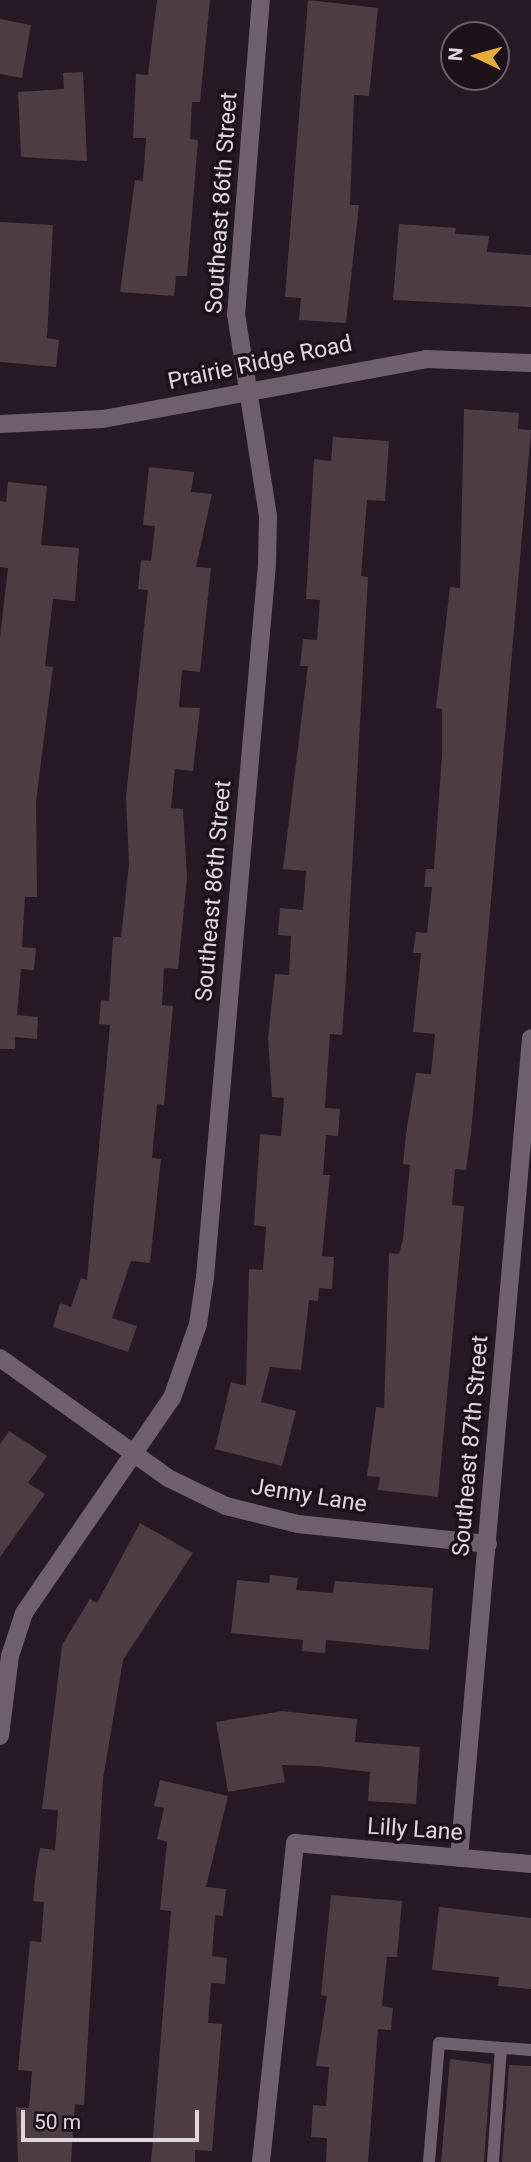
<!DOCTYPE html>
<html>
<head>
<meta charset="utf-8">
<style>
  body { margin:0 }
  #map { position:relative; width:531px; height:2162px; overflow:hidden; background:#271a24; font-family:Roboto,sans-serif }
  div>[style] { position:absolute }
  [style*='--x'] { left:calc(var(--x)*1px); top:calc(var(--y)*1px); width:calc(var(--w)*1px); rotate:calc(var(--a)*1deg) }
  .building>* { inset:0; background:#4e3d42 }
  .service>* { height:12px; margin:-6px; padding:0 6px; transform-origin:6px; border-radius:6px; background:#6f606b }
  .minor>* { height:18px; margin:-9px; padding:0 9px; transform-origin:9px; border-radius:9px; background:#6f606b }
  span { translate:-50% -50%; white-space:nowrap; text-align:center; line-height:1.15; -webkit-text-stroke:7px #1d111a; paint-order:stroke }
  .street-label { font-size:23px; color:#e0d7dd }
  .north { position:absolute; left:440px; top:21px; width:70px; height:70px; box-sizing:border-box; background:#1d111a; border:2px solid #6b6068; border-radius:50%; rotate:275deg; font-size:19px; font-weight:700; line-height:28px; text-align:center; color:#e0d7dd }
  .north::after { content:''; display:block; margin:auto; width:24px; height:32px; background:#e5ad35; clip-path:polygon(50% 0,100% 100%,50% 72%,0 100%) }
  .scale { position:absolute; left:21px; top:2110px; width:178px; height:32px; box-sizing:border-box; border:4px solid #e0d7dd; border-top:0; padding-left:9px; font-size:21px; line-height:24px; white-space:nowrap; color:#e0d7dd; -webkit-text-stroke:5px #1d111a; paint-order:stroke }
</style>
</head>
<body>
<div id="map">
  <div class="building">
    <i style="clip-path:polygon(157px 0,210px 0,200px 102px,192px 102px,190px 139px,198px 140px,187px 276px,176px 276px,174px 296px,120px 292px,135px 180px,143px 181px,146px 138px,133px 138px,136px 74px,148px 75px)"></i>
    <i style="clip-path:polygon(308px 0,378px 8px,369px 96px,354px 95px,350px 205px,359px 205px,346px 323px,299px 320px,301px 298px,285px 297px)"></i>
    <i style="clip-path:polygon(0 19px,31px 25px,22px 78px,0 74px)"></i>
    <i style="clip-path:polygon(83px 72px,87px 161px,21px 157px,18px 92px,64px 89px,63px 73px)"></i>
    <i style="clip-path:polygon(0 222px,53px 225px,47px 338px,59px 340px,56px 367px,0 362px)"></i>
    <i style="clip-path:polygon(399px 224px,456px 228px,455px 234px,489px 236px,487px 252px,531px 255px,531px 307px,393px 300px)"></i>
    <i style="clip-path:polygon(464px 409px,519px 413px,518px 429px,531px 430px,471px 1134px,466px 1170px,455px 1169px,452px 1205px,464px 1206px,438px 1497px,378px 1490px,380px 1477px,367px 1476px,376px 1407px,384px 1408px,389px 1253px,399px 1254px,403px 1239px,410px 1165px,403px 1164px,406px 1134px,416px 1073px,431px 1074px,435px 1034px,413px 1032px,421px 953px,413px 953px,416px 932px,427px 933px,432px 887px,424px 887px,426px 869px,434px 869px,442px 754px,442px 709px,436px 708px,450px 587px,460px 588px)"></i>
    <i style="clip-path:polygon(333px 437px,389px 441px,385px 501px,367px 500px,361px 576px,368px 577px,346px 979px,342px 1035px,330px 1034px,325px 1108px,340px 1109px,338px 1136px,326px 1135px,323px 1175px,330px 1175px,322px 1256px,334px 1257px,332px 1289px,319px 1288px,318px 1301px,309px 1300px,301px 1370px,270px 1367px,261px 1402px,296px 1411px,282px 1466px,215px 1449px,231px 1382px,246px 1386px,249px 1269px,263px 1270px,266px 1227px,254px 1225px,260px 1134px,281px 1136px,284px 1098px,272px 1097px,268px 1038px,275px 974px,289px 975px,291px 936px,278px 935px,280px 908px,303px 910px,306px 871px,283px 869px,308px 666px,300px 666px,303px 639px,317px 640px,320px 600px,306px 599px,314px 459px,331px 461px)"></i>
    <i style="clip-path:polygon(149px 467px,194px 472px,191px 492px,212px 494px,196px 567px,211px 568px,200px 672px,182px 670px,179px 707px,200px 708px,193px 771px,175px 769px,171px 808px,183px 809px,187px 878px,178px 969px,164px 968px,162px 1005px,173px 1006px,164px 1105px,157px 1104px,152px 1158px,161px 1159px,150px 1263px,131px 1261px,112px 1318px,137px 1326px,128px 1352px,53px 1327px,60px 1303px,71px 1307px,81px 1278px,87px 1280px,110px 1025px,99px 1024px,101px 1000px,109px 1001px,113px 937px,121px 937px,129px 865px,126px 797px,148px 590px,138px 589px,141px 560px,151px 561px,155px 526px,143px 525px)"></i>
    <i style="clip-path:polygon(8px 482px,47px 486px,41px 545px,79px 548px,75px 601px,53px 599px,45px 666px,53px 667px,36px 802px,37px 897px,25px 897px,22px 947px,36px 948px,34px 970px,21px 969px,17px 1015px,38px 1017px,37px 1039px,15px 1037px,15px 1049px,0 1049px,0 637px,8px 568px,0 567px,0 501px,6px 502px)"></i>
    <i style="clip-path:polygon(9px 1431px,47px 1456px,28px 1483px,45px 1494px,0 1557px,0 1444px)"></i>
    <i style="clip-path:polygon(140px 1523px,193px 1553px,123px 1660px,103px 1779px,84px 2105px,75px 2104px,71px 2162px,18px 2162px,16px 2107px,29px 2108px,32px 2071px,18px 2070px,30px 1941px,41px 1942px,44px 1902px,33px 1901px,36px 1871px,40px 1848px,55px 1850px,58px 1810px,42px 1809px,62px 1645px,90px 1599px,97px 1603px)"></i>
    <i style="clip-path:polygon(270px 1575px,298px 1578px,296px 1590px,333px 1593px,335px 1581px,433px 1588px,429px 1650px,326px 1640px,325px 1653px,302px 1651px,303px 1640px,231px 1633px,237px 1580px,269px 1583px)"></i>
    <i style="clip-path:polygon(282px 1711px,357px 1719px,355px 1742px,420px 1747px,416px 1804px,368px 1801px,370px 1772px,317px 1766px,282px 1765px,285px 1782px,228px 1792px,216px 1722px)"></i>
    <i style="clip-path:polygon(160px 1780px,228px 1796px,206px 1887px,226px 1889px,223px 1916px,215px 1915px,212px 1956px,227px 1958px,225px 1984px,211px 1983px,208px 2023px,222px 2024px,212px 2151px,195px 2150px,195px 2162px,151px 2162px,171px 1911px,160px 1910px,167px 1842px,157px 1839px,164px 1808px,154px 1806px)"></i>
    <i style="clip-path:polygon(331px 1895px,402px 1901px,397px 1957px,387px 1957px,382px 2006px,393px 2008px,391px 2030px,378px 2029px,368px 2162px,326px 2162px,327px 2138px,311px 2137px,313px 2105px,326px 2106px,329px 2067px,316px 2066px,327px 1996px,321px 1995px)"></i>
    <i style="clip-path:polygon(439px 1907px,531px 1918px,531px 1989px,498px 1986px,499px 1977px,432px 1970px)"></i>
    <i style="clip-path:polygon(450px 2059px,491px 2064px,484px 2162px,441px 2162px)"></i>
    <i style="clip-path:polygon(509px 2065px,531px 2066px,531px 2162px,502px 2162px)"></i>
  </div>
  <div class="service">
    <i style="--x:429;--y:2162;--w:119;--a:-85.2"></i>
    <i style="--x:439;--y:2043;--w:92;--a:4.4"></i>
    <i style="--x:493;--y:2162;--w:114;--a:-86"></i>
  </div>
  <div class="minor">
    <i style="--x:0;--y:424;--w:103;--a:-2.8"></i>
    <i style="--x:103;--y:419;--w:329;--a:-10.5"></i>
    <i style="--x:426;--y:359;--w:105;--a:2.2"></i>
    <i style="--x:0;--y:1358;--w:206;--a:35.5"></i>
    <i style="--x:168;--y:1478;--w:64;--a:25.8"></i>
    <i style="--x:226;--y:1506;--w:74;--a:14"></i>
    <i style="--x:298;--y:1524;--w:191;--a:6"></i>
    <i style="--x:0;--y:1736;--w:81;--a:-82.9"></i>
    <i style="--x:10;--y:1656;--w:45;--a:-72"></i>
    <i style="--x:24;--y:1613;--w:261;--a:-55.5"></i>
    <i style="--x:172;--y:1398;--w:78;--a:-70.6"></i>
    <i style="--x:198;--y:1324;--w:48;--a:-81.5"></i>
    <i style="--x:205;--y:1277;--w:716;--a:-85.03"></i>
    <i style="--x:267;--y:564;--w:48;--a:-88.8"></i>
    <i style="--x:268;--y:516;--w:204;--a:-99"></i>
    <i style="--x:236;--y:315;--w:316;--a:-85.5"></i>
    <i style="--x:459;--y:1858;--w:823;--a:-84.98"></i>
    <i style="--x:261;--y:2162;--w:321;--a:-83.9"></i>
    <i style="--x:295;--y:1843;--w:237;--a:5.1"></i>
  </div>
  <div class="street-label">
    <span style="left:222px;top:203px;rotate:-86deg">Southeast 86th Street</span>
    <span style="left:260px;top:363px;rotate:-12deg">Prairie Ridge Road</span>
    <span style="left:214px;top:891px;rotate:-85deg">Southeast 86th Street</span>
    <span style="left:471px;top:1446px;rotate:-85deg">Southeast 87th Street</span>
    <span style="left:309px;top:1496px;rotate:9deg">Jenny Lane</span>
    <span style="left:415px;top:1830px;rotate:4deg">Lilly Lane</span>
  </div>
  <div class="north">N</div>
  <div class="scale">50 m</div>
</div>
</body>
</html>
